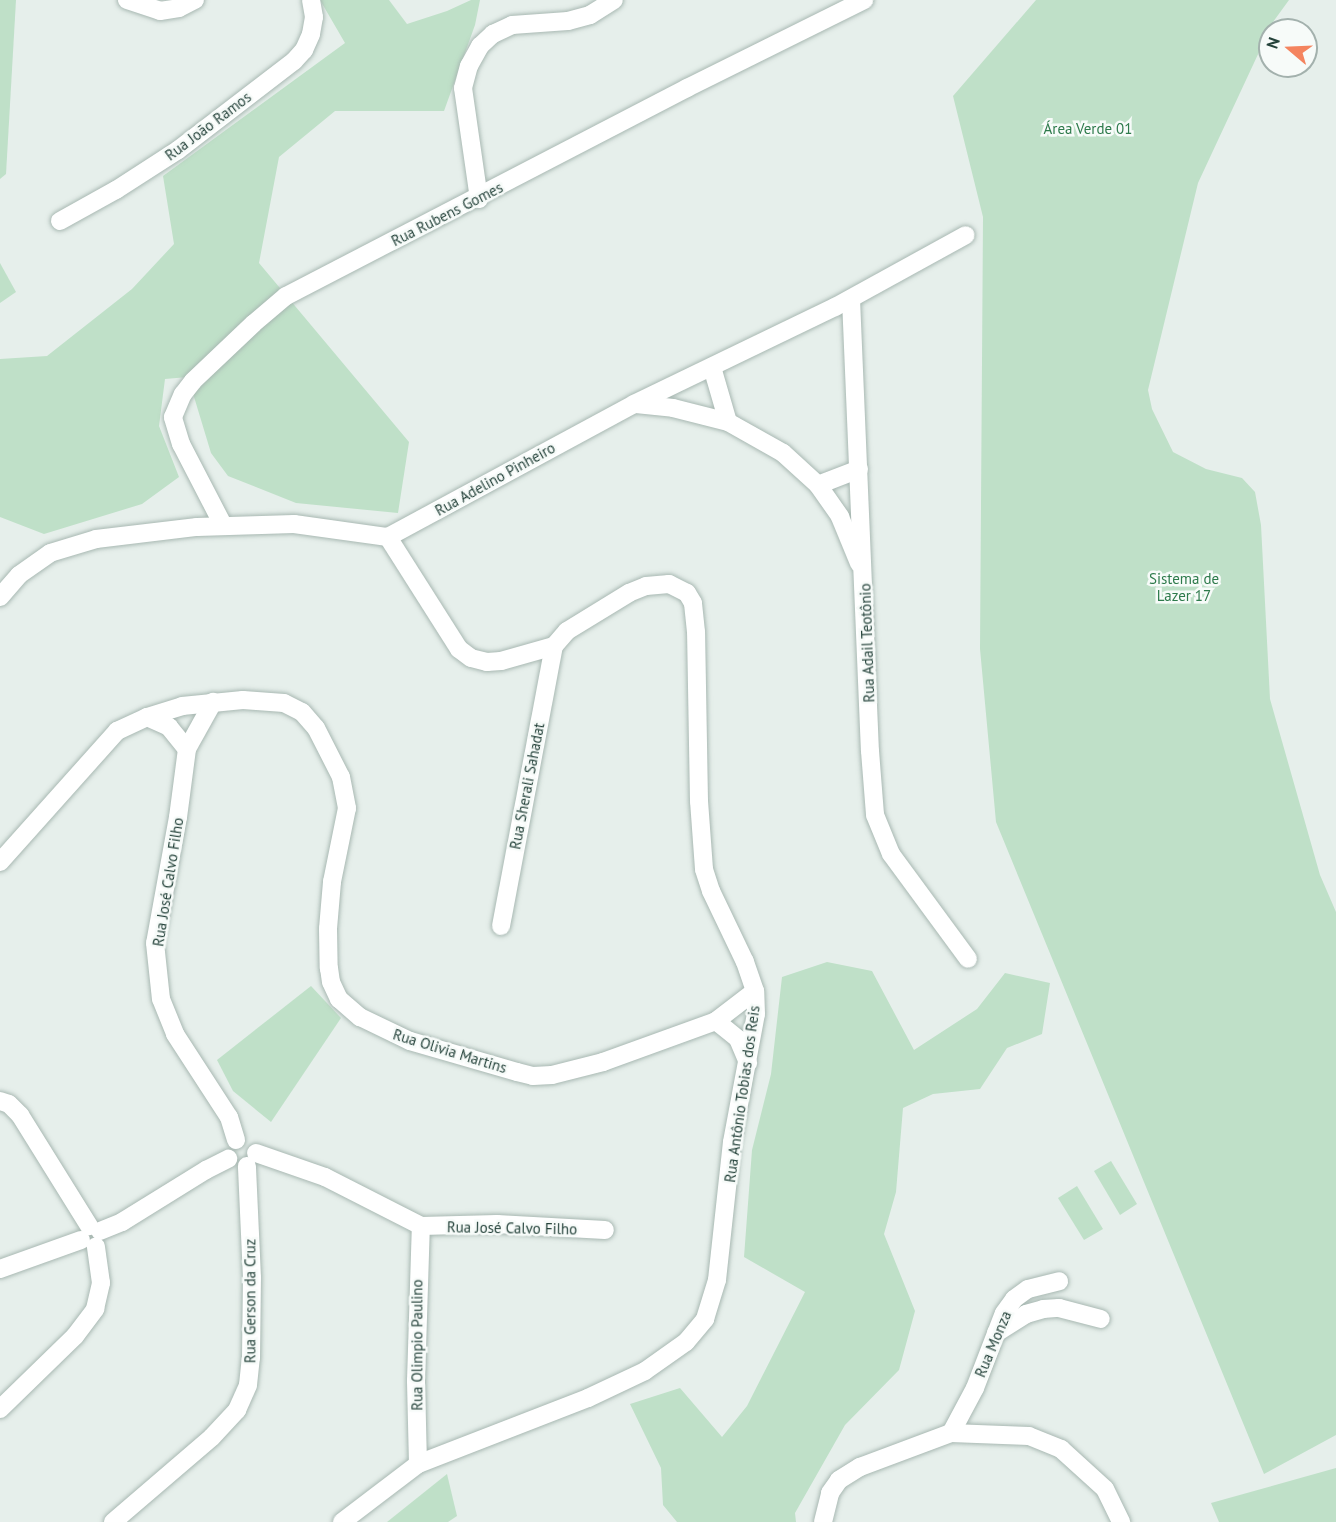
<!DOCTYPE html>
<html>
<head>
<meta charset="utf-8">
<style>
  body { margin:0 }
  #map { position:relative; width:1336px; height:1522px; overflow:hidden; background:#e6efeb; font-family:"PT Sans",sans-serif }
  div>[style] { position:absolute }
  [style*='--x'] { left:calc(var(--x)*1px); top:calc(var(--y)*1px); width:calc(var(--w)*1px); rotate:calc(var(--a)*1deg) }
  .green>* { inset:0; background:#bfe0c8 }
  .roads { filter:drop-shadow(0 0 2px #a8b8b2) drop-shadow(0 0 2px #a8b8b2) }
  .minor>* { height:18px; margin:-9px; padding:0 9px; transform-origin:9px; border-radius:9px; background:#fff }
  span { translate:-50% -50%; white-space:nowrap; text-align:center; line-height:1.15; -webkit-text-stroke:5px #f7fbf9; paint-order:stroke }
  .street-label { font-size:15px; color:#24423a }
  .park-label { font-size:15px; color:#2d7a4b }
  .north { position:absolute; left:1258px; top:18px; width:60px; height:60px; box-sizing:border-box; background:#f7fbf9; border:2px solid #a3b1ad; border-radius:50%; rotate:289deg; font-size:16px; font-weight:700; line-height:24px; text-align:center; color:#24423a }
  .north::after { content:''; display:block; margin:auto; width:21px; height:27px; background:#f4845f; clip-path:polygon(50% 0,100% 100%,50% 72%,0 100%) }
</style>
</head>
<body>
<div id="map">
  <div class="green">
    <i style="clip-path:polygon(0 0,16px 0,6px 174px,0 179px)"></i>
    <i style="clip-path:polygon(320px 0,389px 0,407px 24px,447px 11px,471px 0,480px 0,475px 25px,444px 111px,335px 111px,279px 157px,259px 263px,409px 442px,398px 513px,296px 503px,228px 476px,211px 453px,188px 377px,165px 379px,159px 426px,179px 477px,142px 504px,44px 534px,0 517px,0 359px,47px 356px,132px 289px,174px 244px,163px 176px,345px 43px)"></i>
    <i style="clip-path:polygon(1036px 0,1289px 0,1273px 22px,1198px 183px,1148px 390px,1152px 409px,1173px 452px,1206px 469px,1242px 478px,1255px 492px,1261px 525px,1270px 699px,1320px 875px,1336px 912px,1336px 1435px,1264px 1474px,996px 822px,980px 649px,983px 217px,953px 96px)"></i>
    <i style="clip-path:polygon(0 263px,16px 292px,0 303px)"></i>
    <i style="clip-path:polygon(827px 962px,872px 971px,914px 1050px,977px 1009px,1005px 973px,1050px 983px,1042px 1034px,1007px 1048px,980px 1089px,933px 1094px,903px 1108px,896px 1192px,884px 1234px,915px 1311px,899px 1370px,845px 1425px,795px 1513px,796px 1522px,677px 1522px,663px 1505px,661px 1468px,630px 1404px,680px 1388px,722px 1437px,747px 1406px,805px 1292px,744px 1257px,752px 1150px,771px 1074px,782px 977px)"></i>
    <i style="clip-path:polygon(311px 986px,341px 1018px,271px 1122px,233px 1091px,217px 1060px)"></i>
    <i style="clip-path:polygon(1111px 1161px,1137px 1204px,1120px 1215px,1094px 1171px)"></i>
    <i style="clip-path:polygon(1077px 1186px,1103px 1229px,1084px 1240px,1058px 1198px)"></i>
    <i style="clip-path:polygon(1336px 1468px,1336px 1522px,1219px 1522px,1211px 1503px)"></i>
    <i style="clip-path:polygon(447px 1474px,457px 1516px,448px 1522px,387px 1522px)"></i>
  </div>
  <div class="roads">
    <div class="minor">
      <i style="--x:127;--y:0;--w:35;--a:18"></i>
      <i style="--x:160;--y:11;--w:19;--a:-9"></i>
      <i style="--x:179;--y:8;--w:18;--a:-27"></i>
      <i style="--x:479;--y:199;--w:112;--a:-98.2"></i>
      <i style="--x:463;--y:88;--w:23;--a:-75"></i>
      <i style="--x:469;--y:66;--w:23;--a:-61"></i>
      <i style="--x:480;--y:46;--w:18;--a:-43"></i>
      <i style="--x:493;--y:34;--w:21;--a:-25"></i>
      <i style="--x:512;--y:25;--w:56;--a:-4.1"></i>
      <i style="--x:568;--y:21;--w:23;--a:-15"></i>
      <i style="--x:590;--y:15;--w:28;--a:-32"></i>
      <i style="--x:60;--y:221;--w:64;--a:-29"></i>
      <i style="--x:116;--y:190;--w:74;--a:-32.8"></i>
      <i style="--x:178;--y:150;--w:146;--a:-37.5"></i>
      <i style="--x:294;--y:61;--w:15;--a:-48"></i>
      <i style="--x:304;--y:50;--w:17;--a:-66"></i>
      <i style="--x:311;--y:34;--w:17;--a:-80"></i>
      <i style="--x:314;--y:17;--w:17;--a:-100"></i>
      <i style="--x:851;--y:299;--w:452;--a:87.6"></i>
      <i style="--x:870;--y:751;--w:64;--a:85.5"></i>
      <i style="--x:875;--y:815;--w:42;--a:67.7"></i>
      <i style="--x:891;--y:854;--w:130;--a:53.7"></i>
      <i style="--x:712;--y:367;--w:57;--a:73.8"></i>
      <i style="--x:636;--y:404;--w:37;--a:6"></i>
      <i style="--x:673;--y:408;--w:57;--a:14.3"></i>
      <i style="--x:728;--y:422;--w:63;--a:29.4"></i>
      <i style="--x:783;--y:453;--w:47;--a:42.4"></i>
      <i style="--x:818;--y:485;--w:39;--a:55"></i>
      <i style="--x:840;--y:517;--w:50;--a:67.6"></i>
      <i style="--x:818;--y:485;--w:44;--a:-21.3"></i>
      <i style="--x:223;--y:525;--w:91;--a:-117.4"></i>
      <i style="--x:181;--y:444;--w:28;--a:-107"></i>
      <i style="--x:173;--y:417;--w:25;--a:-67"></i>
      <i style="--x:183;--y:394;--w:16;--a:-52"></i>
      <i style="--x:193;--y:381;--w:83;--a:-43.5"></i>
      <i style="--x:253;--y:324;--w:43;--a:-40.3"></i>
      <i style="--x:286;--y:296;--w:452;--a:-27.4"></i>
      <i style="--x:687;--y:88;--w:198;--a:-26.4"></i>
      <i style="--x:0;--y:597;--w:29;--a:-49"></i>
      <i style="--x:19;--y:575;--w:38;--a:-35"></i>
      <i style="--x:50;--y:553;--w:48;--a:-16.9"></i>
      <i style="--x:96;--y:539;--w:102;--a:-6.8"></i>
      <i style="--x:197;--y:527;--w:97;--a:-1.8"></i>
      <i style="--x:294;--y:524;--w:95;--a:7.9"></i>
      <i style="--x:388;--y:537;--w:280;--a:-28.4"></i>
      <i style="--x:634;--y:404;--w:223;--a:-25.8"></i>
      <i style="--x:835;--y:307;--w:149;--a:-28.8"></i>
      <i style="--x:147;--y:717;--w:24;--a:24"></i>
      <i style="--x:169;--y:727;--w:28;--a:51"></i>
      <i style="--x:187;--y:749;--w:69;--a:97.5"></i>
      <i style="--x:178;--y:817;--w:128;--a:100.3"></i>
      <i style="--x:155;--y:943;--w:56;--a:83.9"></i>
      <i style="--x:161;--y:999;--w:38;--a:68"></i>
      <i style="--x:175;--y:1034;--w:99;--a:57"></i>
      <i style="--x:229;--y:1117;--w:24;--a:73"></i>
      <i style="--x:187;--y:749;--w:54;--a:-61"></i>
      <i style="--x:0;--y:862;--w:176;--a:-48.2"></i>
      <i style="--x:117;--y:731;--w:33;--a:-25"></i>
      <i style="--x:147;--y:717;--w:37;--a:-17"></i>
      <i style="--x:182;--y:706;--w:61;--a:-5.6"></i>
      <i style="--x:243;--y:700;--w:41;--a:4.2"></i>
      <i style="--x:284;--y:703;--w:20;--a:27"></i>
      <i style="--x:302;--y:712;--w:21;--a:49"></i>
      <i style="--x:316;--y:728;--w:55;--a:63"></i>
      <i style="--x:341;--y:777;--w:32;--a:79"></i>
      <i style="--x:347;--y:808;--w:76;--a:101.5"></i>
      <i style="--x:332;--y:882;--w:47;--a:94.9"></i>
      <i style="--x:328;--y:929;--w:39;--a:89"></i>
      <i style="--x:329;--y:968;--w:14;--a:82"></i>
      <i style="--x:331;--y:982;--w:19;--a:65"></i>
      <i style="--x:339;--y:999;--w:28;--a:41"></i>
      <i style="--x:360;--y:1017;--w:55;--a:25.6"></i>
      <i style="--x:410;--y:1041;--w:111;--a:16.2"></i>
      <i style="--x:517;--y:1072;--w:16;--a:14"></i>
      <i style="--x:533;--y:1076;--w:19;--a:-3"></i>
      <i style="--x:552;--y:1075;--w:53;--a:-14.3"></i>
      <i style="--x:603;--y:1062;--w:120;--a:-19.9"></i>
      <i style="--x:716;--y:1021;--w:49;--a:-37.6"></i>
      <i style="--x:501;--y:926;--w:285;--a:-79.3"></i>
      <i style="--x:716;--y:1021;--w:28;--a:39"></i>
      <i style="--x:738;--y:1039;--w:26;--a:67"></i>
      <i style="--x:0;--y:1101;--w:9;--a:18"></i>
      <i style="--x:9;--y:1104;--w:16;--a:45"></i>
      <i style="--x:20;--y:1115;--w:131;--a:58.1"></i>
      <i style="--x:256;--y:1153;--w:73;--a:19.2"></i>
      <i style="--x:325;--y:1177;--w:108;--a:27"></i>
      <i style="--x:421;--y:1226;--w:76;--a:-1.5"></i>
      <i style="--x:497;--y:1224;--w:108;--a:3.2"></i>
      <i style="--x:100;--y:1231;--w:24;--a:-22"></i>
      <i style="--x:122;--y:1222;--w:99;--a:-31.8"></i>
      <i style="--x:206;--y:1170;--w:25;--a:-27"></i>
      <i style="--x:0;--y:1269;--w:86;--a:-19.7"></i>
      <i style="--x:996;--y:1333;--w:36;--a:-32"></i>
      <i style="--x:1026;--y:1314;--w:18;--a:-16"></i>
      <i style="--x:1043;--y:1309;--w:16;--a:-4"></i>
      <i style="--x:1059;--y:1308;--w:43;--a:14.7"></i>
      <i style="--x:0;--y:1409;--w:105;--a:-44.2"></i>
      <i style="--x:75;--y:1336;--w:34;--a:-53"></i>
      <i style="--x:95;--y:1309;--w:27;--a:-77"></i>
      <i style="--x:101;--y:1283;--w:37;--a:-98"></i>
      <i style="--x:951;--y:1433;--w:51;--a:-61.9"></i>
      <i style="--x:975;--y:1388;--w:80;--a:-68.9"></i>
      <i style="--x:1004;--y:1313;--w:17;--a:-54"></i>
      <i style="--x:1014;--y:1299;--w:17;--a:-36"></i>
      <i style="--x:1028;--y:1289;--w:32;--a:-14"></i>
      <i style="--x:418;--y:1464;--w:83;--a:-91.4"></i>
      <i style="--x:416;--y:1381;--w:155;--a:-88.2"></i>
      <i style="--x:113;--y:1522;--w:130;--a:-40.6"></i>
      <i style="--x:212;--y:1437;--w:37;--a:-47"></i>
      <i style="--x:237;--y:1410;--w:27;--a:-66"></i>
      <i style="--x:248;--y:1385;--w:27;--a:-84"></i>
      <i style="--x:251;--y:1358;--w:80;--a:-89.3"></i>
      <i style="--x:252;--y:1278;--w:112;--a:-92.6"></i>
      <i style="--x:342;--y:1522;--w:96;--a:-37.3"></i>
      <i style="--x:418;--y:1464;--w:182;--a:-21.2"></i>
      <i style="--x:588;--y:1398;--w:63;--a:-25.3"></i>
      <i style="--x:645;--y:1371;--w:50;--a:-35.3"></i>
      <i style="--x:686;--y:1342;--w:30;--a:-50"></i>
      <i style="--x:705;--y:1319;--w:41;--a:-72.9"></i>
      <i style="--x:717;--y:1280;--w:139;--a:-83.8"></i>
      <i style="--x:732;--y:1142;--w:130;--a:-79.4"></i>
      <i style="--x:756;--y:1014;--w:23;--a:-92"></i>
      <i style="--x:755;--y:991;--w:31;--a:-109"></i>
      <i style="--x:745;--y:962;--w:79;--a:-115.6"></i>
      <i style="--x:711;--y:891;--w:23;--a:-108"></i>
      <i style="--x:704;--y:869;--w:68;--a:-94.2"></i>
      <i style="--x:699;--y:801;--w:169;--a:-91"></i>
      <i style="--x:696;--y:632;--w:29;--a:-96"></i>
      <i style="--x:693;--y:603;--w:12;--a:-121"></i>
      <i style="--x:687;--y:593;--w:20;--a:-153"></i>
      <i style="--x:669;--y:584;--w:23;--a:175"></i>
      <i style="--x:646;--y:586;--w:18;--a:158"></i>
      <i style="--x:629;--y:593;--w:73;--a:148.5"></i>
      <i style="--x:567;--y:631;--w:20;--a:131"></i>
      <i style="--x:554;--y:646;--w:55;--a:164.2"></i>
      <i style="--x:501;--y:661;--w:14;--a:176"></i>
      <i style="--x:487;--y:662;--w:16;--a:-166"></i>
      <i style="--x:471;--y:658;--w:15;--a:-143"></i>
      <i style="--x:459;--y:649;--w:133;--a:-122.4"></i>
      <i style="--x:823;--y:1522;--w:30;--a:-76"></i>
      <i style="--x:830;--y:1493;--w:16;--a:-55"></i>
      <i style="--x:839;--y:1480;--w:25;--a:-32"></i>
      <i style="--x:860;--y:1467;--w:97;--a:-20.5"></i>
      <i style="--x:951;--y:1433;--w:78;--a:2.2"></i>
      <i style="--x:1029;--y:1436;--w:35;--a:22"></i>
      <i style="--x:1061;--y:1449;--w:59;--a:42.3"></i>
      <i style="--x:1105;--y:1489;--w:37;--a:64"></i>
    </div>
  </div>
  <div class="street-label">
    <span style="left:208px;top:126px;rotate:-37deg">Rua João Ramos</span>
    <span style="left:447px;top:214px;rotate:-27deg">Rua Rubens Gomes</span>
    <span style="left:495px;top:479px;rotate:-29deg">Rua Adelino Pinheiro</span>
    <span style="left:867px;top:643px;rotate:-92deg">Rua Adail Teotônio</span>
    <span style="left:527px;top:786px;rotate:-79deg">Rua Sherali Sahadat</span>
    <span style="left:168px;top:882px;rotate:-81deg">Rua José Calvo Filho</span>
    <span style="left:450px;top:1051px;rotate:17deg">Rua Olivia Martins</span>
    <span style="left:742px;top:1094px;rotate:-82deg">Rua Antônio Tobias dos Reis</span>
    <span style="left:512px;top:1228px;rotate:1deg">Rua José Calvo Filho</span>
    <span style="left:250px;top:1301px;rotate:-90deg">Rua Gerson da Cruz</span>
    <span style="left:993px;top:1344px;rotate:-67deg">Rua Monza</span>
    <span style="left:417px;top:1345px;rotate:-90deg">Rua Olimpio Paulino</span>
  </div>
  <div class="park-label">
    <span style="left:1088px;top:129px">Área Verde 01</span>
    <span style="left:1184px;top:587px">Sistema de<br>Lazer 17</span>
  </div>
  <div class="north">N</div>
</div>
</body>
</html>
